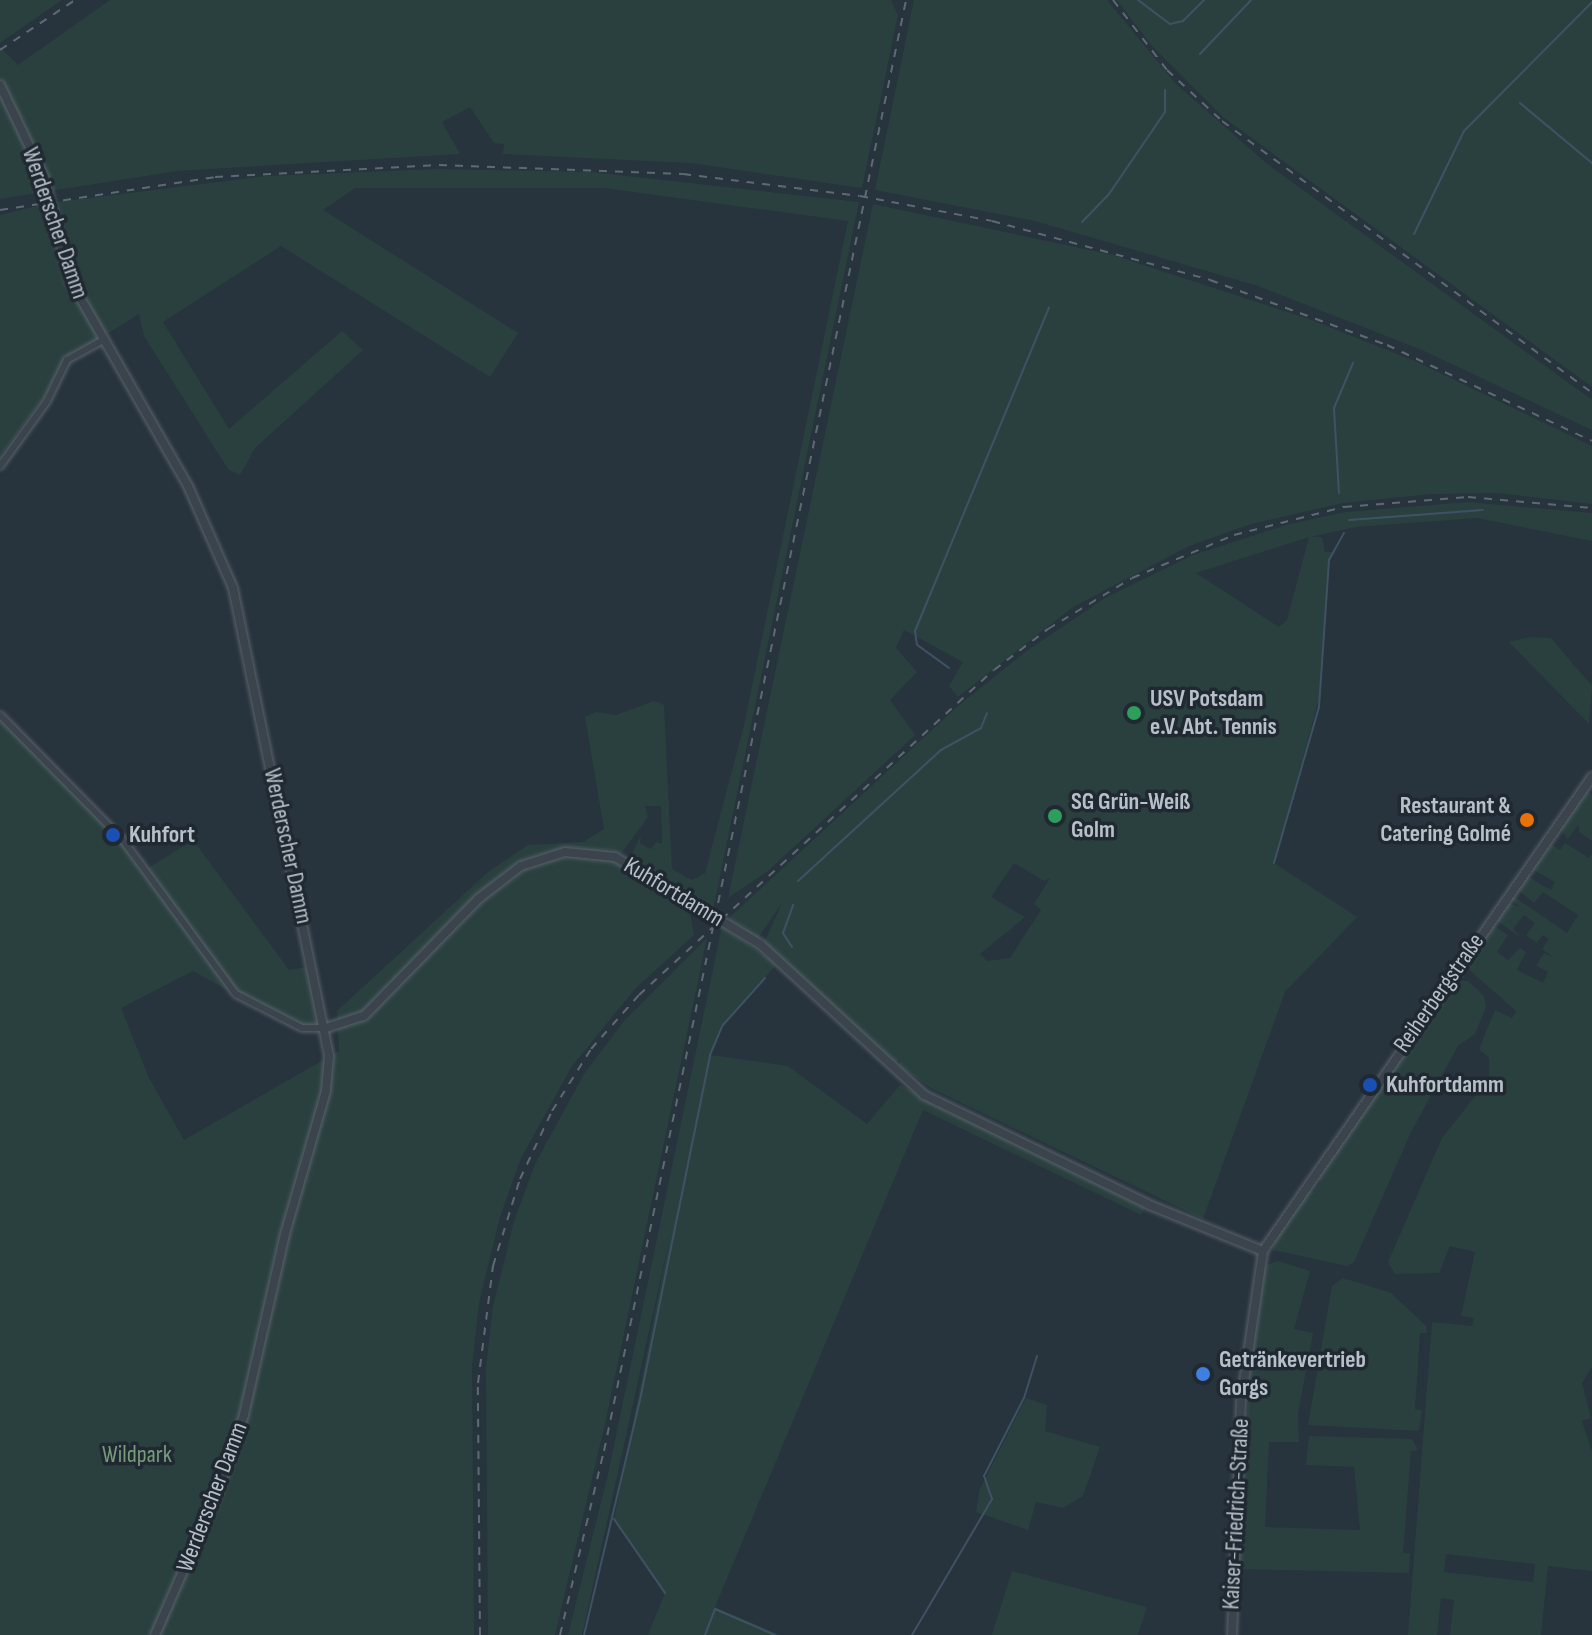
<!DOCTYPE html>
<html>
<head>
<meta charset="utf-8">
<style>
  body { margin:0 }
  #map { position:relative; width:1592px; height:1635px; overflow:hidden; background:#27333d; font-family:"Sofia Sans Condensed",sans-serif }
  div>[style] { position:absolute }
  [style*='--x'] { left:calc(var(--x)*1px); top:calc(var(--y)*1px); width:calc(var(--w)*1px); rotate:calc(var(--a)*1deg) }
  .green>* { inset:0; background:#2a403f }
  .stream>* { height:2px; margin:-1px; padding:0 1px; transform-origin:1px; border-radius:1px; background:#3f5264 }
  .roads { filter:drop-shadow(0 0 2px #59626b) drop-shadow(0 0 2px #59626b) }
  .minor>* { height:6px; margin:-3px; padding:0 3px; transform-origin:3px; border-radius:3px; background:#3b444d }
  .tertiary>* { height:8px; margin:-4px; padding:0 4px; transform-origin:4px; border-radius:4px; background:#3b444d }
  .rail>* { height:2px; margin-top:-1px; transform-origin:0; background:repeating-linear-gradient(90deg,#5e6973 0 8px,transparent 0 16px) }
  .dots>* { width:22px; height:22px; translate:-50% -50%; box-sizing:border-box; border:4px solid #202932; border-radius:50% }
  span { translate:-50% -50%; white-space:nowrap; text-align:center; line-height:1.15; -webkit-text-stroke:7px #202932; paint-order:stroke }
  .street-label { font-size:24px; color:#b7bfc8 }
  .poi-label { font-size:24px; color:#b7bfc8; font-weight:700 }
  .left { translate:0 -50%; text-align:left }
  .right { translate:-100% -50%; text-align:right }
  .park-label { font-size:24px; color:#789b7c }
</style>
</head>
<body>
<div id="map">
  <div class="green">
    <i style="clip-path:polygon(0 0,62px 0,0 43px)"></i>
    <i style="clip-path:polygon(110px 0,891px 0,898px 15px,862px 188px,691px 163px,503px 154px,504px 144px,494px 143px,470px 107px,442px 122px,460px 154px,177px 171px,0 199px,0 47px,18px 65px)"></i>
    <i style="clip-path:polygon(914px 0,1107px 0,1176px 84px,1266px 163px,1592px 400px,1592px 430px,1422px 350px,1258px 286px,1035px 221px,875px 190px)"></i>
    <i style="clip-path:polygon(1117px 0,1592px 0,1592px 387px,1223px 117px,1151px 45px)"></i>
    <i style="clip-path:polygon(438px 169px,591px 172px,859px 202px,713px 910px,630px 858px,641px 835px,640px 843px,651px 849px,656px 842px,662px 844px,661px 806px,645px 806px,648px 817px,621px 854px,567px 848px,538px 856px,543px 862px,579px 855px,619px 861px,689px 906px,694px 935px,635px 989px,572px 1066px,521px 1158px,500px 1217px,479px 1303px,472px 1366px,474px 1635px,0 1635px,0 715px,147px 869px,193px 840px,289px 970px,313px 966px,326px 1028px,310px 1029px,280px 1019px,193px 971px,121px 1008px,149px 1078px,184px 1140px,339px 1051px,337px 1011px,488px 872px,528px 845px,583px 842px,604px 829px,585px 717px,596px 712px,616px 715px,654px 701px,664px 705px,672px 869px,692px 880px,705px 873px,744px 725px,848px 221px,604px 188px,355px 188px,323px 210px,518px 333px,490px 377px,281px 246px,163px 322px,229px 429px,342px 331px,363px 350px,255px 448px,240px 475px,228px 469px,144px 336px,139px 314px,78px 352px,0 456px,0 215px,49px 203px,265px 176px)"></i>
    <i style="clip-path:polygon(873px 204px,1113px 255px,1309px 319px,1417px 362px,1592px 446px,1592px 504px,1498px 493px,1431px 494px,1343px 503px,1251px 524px,1189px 546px,1073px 607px,958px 697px,949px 686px,963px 662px,904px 630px,896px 648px,917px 672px,890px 700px,915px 735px,768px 871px,728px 898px)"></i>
    <i style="clip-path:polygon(evenodd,1468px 502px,1592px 513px,1592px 541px,1477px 518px,1355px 527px,1311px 537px,1322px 537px,1325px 552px,1335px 552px,1329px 561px,1321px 692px,1274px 863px,1357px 917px,1285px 992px,1203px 1219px,931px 1088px,899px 1066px,900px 1060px,891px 1063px,764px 943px,782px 903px,758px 938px,728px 919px,958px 706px,1024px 653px,1105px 598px,1193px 555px,1286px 525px,1345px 512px,1468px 502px,1309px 537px,1287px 620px,1279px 627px,1196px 573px,1309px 537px,1468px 502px,1014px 863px,1044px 881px,1050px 878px,1034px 904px,1041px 910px,1010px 958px,987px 961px,980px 954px,1025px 917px,991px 897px,1014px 863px)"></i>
    <i style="clip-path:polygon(1529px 637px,1551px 638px,1592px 686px,1589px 724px,1509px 642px)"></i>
    <i style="clip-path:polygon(1586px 791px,1592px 795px,1592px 841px,1579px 832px,1579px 824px,1568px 839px,1560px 829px)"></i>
    <i style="clip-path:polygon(evenodd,1549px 843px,1560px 850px,1565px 843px,1589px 858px,1592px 854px,1592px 1367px,1582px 1383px,1591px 1418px,1582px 1421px,1592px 1451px,1592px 1571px,1548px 1566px,1541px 1635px,1450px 1635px,1454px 1600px,1441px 1598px,1437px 1635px,1408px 1635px,1432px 1322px,1472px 1326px,1474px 1318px,1461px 1316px,1475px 1252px,1450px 1246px,1439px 1273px,1395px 1274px,1388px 1262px,1442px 1138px,1489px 1079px,1489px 1058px,1479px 1049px,1495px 1010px,1512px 1018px,1516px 1011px,1465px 966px,1493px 925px,1508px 935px,1497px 952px,1508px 960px,1520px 948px,1526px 952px,1517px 970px,1543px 983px,1548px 972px,1536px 966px,1544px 953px,1554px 958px,1542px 949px,1549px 939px,1543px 935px,1537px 943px,1526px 935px,1535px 923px,1524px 915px,1513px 929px,1523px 939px,1496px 920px,1508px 903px,1520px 907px,1510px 899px,1513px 896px,1567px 933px,1578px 915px,1543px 892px,1534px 903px,1517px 889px,1527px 876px,1551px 890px,1555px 882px,1532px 869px,1549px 843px,1446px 1554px,1535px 1564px,1533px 1582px,1444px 1572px,1446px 1554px)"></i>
    <i style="clip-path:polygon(722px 926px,777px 964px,723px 1025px,710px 1055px,788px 1066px,867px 1124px,900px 1085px,1146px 1205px,1141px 1215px,923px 1110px,715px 1607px,780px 1635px,648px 1635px,665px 1593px,614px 1519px,670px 1236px,584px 1626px,582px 1635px,568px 1635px,608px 1474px)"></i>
    <i style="clip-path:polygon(707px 938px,605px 1424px,555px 1635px,488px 1635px,486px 1367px,493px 1306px,514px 1221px,535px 1164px,584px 1074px,624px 1021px)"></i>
    <i style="clip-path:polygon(1454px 981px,1468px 981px,1484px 996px,1486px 1007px,1475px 1034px,1458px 1046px,1411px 1132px,1354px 1262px,1347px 1266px,1273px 1250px,1275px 1236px,1308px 1189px,1314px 1192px,1321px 1181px,1316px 1178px)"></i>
    <i style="clip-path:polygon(1278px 1261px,1310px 1271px,1294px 1329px,1313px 1333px,1298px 1413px,1299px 1442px,1269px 1442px,1265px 1527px,1360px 1530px,1354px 1467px,1306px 1465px,1309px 1436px,1412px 1439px,1418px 1450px,1411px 1451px,1403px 1553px,1410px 1553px,1409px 1573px,1235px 1569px,1254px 1331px,1263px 1266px)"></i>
    <i style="clip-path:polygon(1343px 1278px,1391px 1293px,1426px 1326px,1427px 1333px,1420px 1333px,1415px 1409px,1422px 1410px,1419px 1431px,1308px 1425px,1332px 1286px)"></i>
    <i style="clip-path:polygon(1026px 1398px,1047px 1405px,1045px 1431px,1100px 1447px,1083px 1496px,1063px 1508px,1036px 1502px,1028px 1530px,976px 1512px,979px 1491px)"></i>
    <i style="clip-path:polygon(1012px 1571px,1147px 1607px,1138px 1635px,992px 1635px)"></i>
  </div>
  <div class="stream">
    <i style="--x:1138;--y:0;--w:40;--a:37"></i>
    <i style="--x:1170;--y:24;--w:13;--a:-13"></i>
    <i style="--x:1183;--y:21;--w:30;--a:-45"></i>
    <i style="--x:1200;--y:54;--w:74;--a:-46.6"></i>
    <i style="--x:1520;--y:103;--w:94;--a:39.8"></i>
    <i style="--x:1082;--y:222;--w:39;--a:-46"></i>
    <i style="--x:1109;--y:194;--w:99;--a:-55.7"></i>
    <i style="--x:1165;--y:112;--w:22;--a:-90"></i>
    <i style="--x:1414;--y:234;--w:114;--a:-64.1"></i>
    <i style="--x:1464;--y:131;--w:182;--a:-45.2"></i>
    <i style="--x:1339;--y:493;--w:85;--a:-93.4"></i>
    <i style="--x:1334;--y:408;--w:49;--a:-67.1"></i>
    <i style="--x:1349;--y:520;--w:134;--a:-4.3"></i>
    <i style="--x:949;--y:668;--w:39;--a:-144"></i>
    <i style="--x:917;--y:645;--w:14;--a:-98"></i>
    <i style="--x:915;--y:631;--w:350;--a:-67.5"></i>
    <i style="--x:1274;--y:863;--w:162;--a:-73.9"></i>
    <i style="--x:1319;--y:707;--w:147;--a:-86.1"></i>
    <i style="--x:1329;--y:560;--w:31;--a:-61"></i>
    <i style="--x:798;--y:881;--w:194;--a:-42.5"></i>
    <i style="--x:941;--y:750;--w:46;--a:-28.8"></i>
    <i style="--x:981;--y:728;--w:16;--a:-68"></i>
    <i style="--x:792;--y:947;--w:17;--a:-123"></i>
    <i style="--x:783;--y:933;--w:30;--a:-70"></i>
    <i style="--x:614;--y:1519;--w:90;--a:55.4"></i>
    <i style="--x:584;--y:1635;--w:242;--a:-76.6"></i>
    <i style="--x:640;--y:1400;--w:352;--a:-78.5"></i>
    <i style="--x:710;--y:1055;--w:33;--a:-67"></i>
    <i style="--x:723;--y:1025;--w:63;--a:-48.2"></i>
    <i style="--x:705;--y:1635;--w:28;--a:-69"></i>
    <i style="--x:715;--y:1609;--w:65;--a:23.4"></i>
    <i style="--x:912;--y:1635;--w:158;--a:-59.5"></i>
    <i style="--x:992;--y:1499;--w:24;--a:-109"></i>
    <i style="--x:984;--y:1476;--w:88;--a:-62.9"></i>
    <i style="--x:1024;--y:1398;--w:44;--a:-72.8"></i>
  </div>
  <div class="roads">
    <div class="minor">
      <i style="--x:0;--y:466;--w:80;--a:-54.1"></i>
      <i style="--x:47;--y:401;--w:46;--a:-64"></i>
      <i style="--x:67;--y:360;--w:39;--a:-29"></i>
      <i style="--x:0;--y:715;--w:174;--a:45.5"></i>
      <i style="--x:122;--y:839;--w:192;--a:53.7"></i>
      <i style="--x:236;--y:994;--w:74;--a:27.3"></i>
      <i style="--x:302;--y:1028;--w:24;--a:0"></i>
    </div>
    <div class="tertiary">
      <i style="--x:0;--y:85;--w:102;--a:64.4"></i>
      <i style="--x:44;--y:177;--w:106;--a:75.8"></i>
      <i style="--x:70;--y:280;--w:237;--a:60.2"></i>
      <i style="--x:188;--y:486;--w:111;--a:66.2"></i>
      <i style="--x:233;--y:588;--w:478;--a:78.4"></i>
      <i style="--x:329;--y:1056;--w:35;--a:95"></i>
      <i style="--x:326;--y:1091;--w:149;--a:106"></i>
      <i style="--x:285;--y:1234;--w:186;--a:102.8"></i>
      <i style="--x:244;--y:1415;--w:80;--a:108.9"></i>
      <i style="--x:218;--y:1491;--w:157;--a:113.6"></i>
      <i style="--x:326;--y:1028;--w:40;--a:-18"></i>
      <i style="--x:364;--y:1016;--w:163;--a:-45.7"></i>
      <i style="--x:478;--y:899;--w:54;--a:-37.5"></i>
      <i style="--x:521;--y:866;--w:46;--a:-17.7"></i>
      <i style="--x:565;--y:852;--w:50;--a:5.7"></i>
      <i style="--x:615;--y:857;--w:169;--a:31"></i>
      <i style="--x:760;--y:944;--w:223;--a:42.6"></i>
      <i style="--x:924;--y:1095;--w:248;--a:26"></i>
      <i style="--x:1147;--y:1204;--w:125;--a:22.1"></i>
      <i style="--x:1232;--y:1635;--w:233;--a:-87.8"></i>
      <i style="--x:1241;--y:1402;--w:153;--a:-81.7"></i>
      <i style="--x:1263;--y:1251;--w:577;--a:-55.24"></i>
    </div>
  </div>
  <div class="rail">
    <i style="--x:1113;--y:0;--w:88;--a:52.4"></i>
    <i style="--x:1167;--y:70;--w:75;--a:42.8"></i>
    <i style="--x:1222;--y:121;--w:459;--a:36.3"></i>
    <i style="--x:0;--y:50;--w:90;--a:-33.7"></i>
    <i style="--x:0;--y:210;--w:218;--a:-8.7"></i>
    <i style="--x:215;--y:177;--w:224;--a:-3.1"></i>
    <i style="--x:439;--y:165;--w:244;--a:2.1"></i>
    <i style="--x:683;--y:174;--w:178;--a:7.1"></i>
    <i style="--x:860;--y:196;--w:134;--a:10.7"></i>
    <i style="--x:992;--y:221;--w:226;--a:15.1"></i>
    <i style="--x:1210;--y:280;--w:189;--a:20.2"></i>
    <i style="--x:1387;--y:345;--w:226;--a:25.1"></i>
    <i style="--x:480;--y:1635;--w:252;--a:-90.5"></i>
    <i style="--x:478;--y:1383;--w:118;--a:-82.7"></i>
    <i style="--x:493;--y:1266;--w:91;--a:-72.8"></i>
    <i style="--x:520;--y:1179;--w:75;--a:-64.8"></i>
    <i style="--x:552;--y:1111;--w:73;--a:-57.8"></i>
    <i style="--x:591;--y:1049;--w:72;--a:-48.4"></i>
    <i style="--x:639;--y:995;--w:481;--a:-42.5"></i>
    <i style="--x:994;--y:670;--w:68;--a:-37.2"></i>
    <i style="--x:1048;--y:629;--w:98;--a:-31.3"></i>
    <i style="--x:1132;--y:578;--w:111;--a:-22.9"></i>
    <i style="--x:1234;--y:535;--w:114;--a:-14.3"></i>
    <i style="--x:1344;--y:507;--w:124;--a:-4.6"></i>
    <i style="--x:1468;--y:497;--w:124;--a:5.1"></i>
    <i style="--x:560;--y:1635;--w:189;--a:-76.6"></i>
    <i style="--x:604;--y:1451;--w:1482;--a:-78.24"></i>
  </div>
  <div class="dots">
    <i style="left:1134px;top:713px;background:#2e9e5b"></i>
    <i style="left:1055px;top:816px;background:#2e9e5b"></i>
    <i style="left:1527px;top:820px;background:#e8710a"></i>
    <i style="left:113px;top:835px;background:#1a4fb4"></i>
    <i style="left:1370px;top:1085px;background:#1a4fb4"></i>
    <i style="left:1203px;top:1374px;background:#3f7fe0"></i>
  </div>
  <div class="street-label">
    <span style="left:55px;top:223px;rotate:71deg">Werderscher Damm</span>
    <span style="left:288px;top:846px;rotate:78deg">Werderscher Damm</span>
    <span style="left:674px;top:892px;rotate:31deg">Kuhfortdamm</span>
    <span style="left:1439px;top:993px;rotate:-55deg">Reiherbergstraße</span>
    <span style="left:212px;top:1497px;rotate:-69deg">Werderscher Damm</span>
    <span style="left:1236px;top:1514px;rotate:-87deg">Kaiser-Friedrich-Straße</span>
  </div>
  <div class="poi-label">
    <span class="left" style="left:1150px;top:713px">USV Potsdam<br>e.V. Abt. Tennis</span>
    <span class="left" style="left:1071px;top:816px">SG Grün-Weiß<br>Golm</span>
    <span class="right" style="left:1511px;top:820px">Restaurant &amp;<br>Catering Golmé</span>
    <span class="left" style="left:129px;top:835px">Kuhfort</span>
    <span class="left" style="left:1386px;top:1085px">Kuhfortdamm</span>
    <span class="left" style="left:1219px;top:1374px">Getränkevertrieb<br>Gorgs</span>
  </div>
  <div class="park-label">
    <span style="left:137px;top:1455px">Wildpark</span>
  </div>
</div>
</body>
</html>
